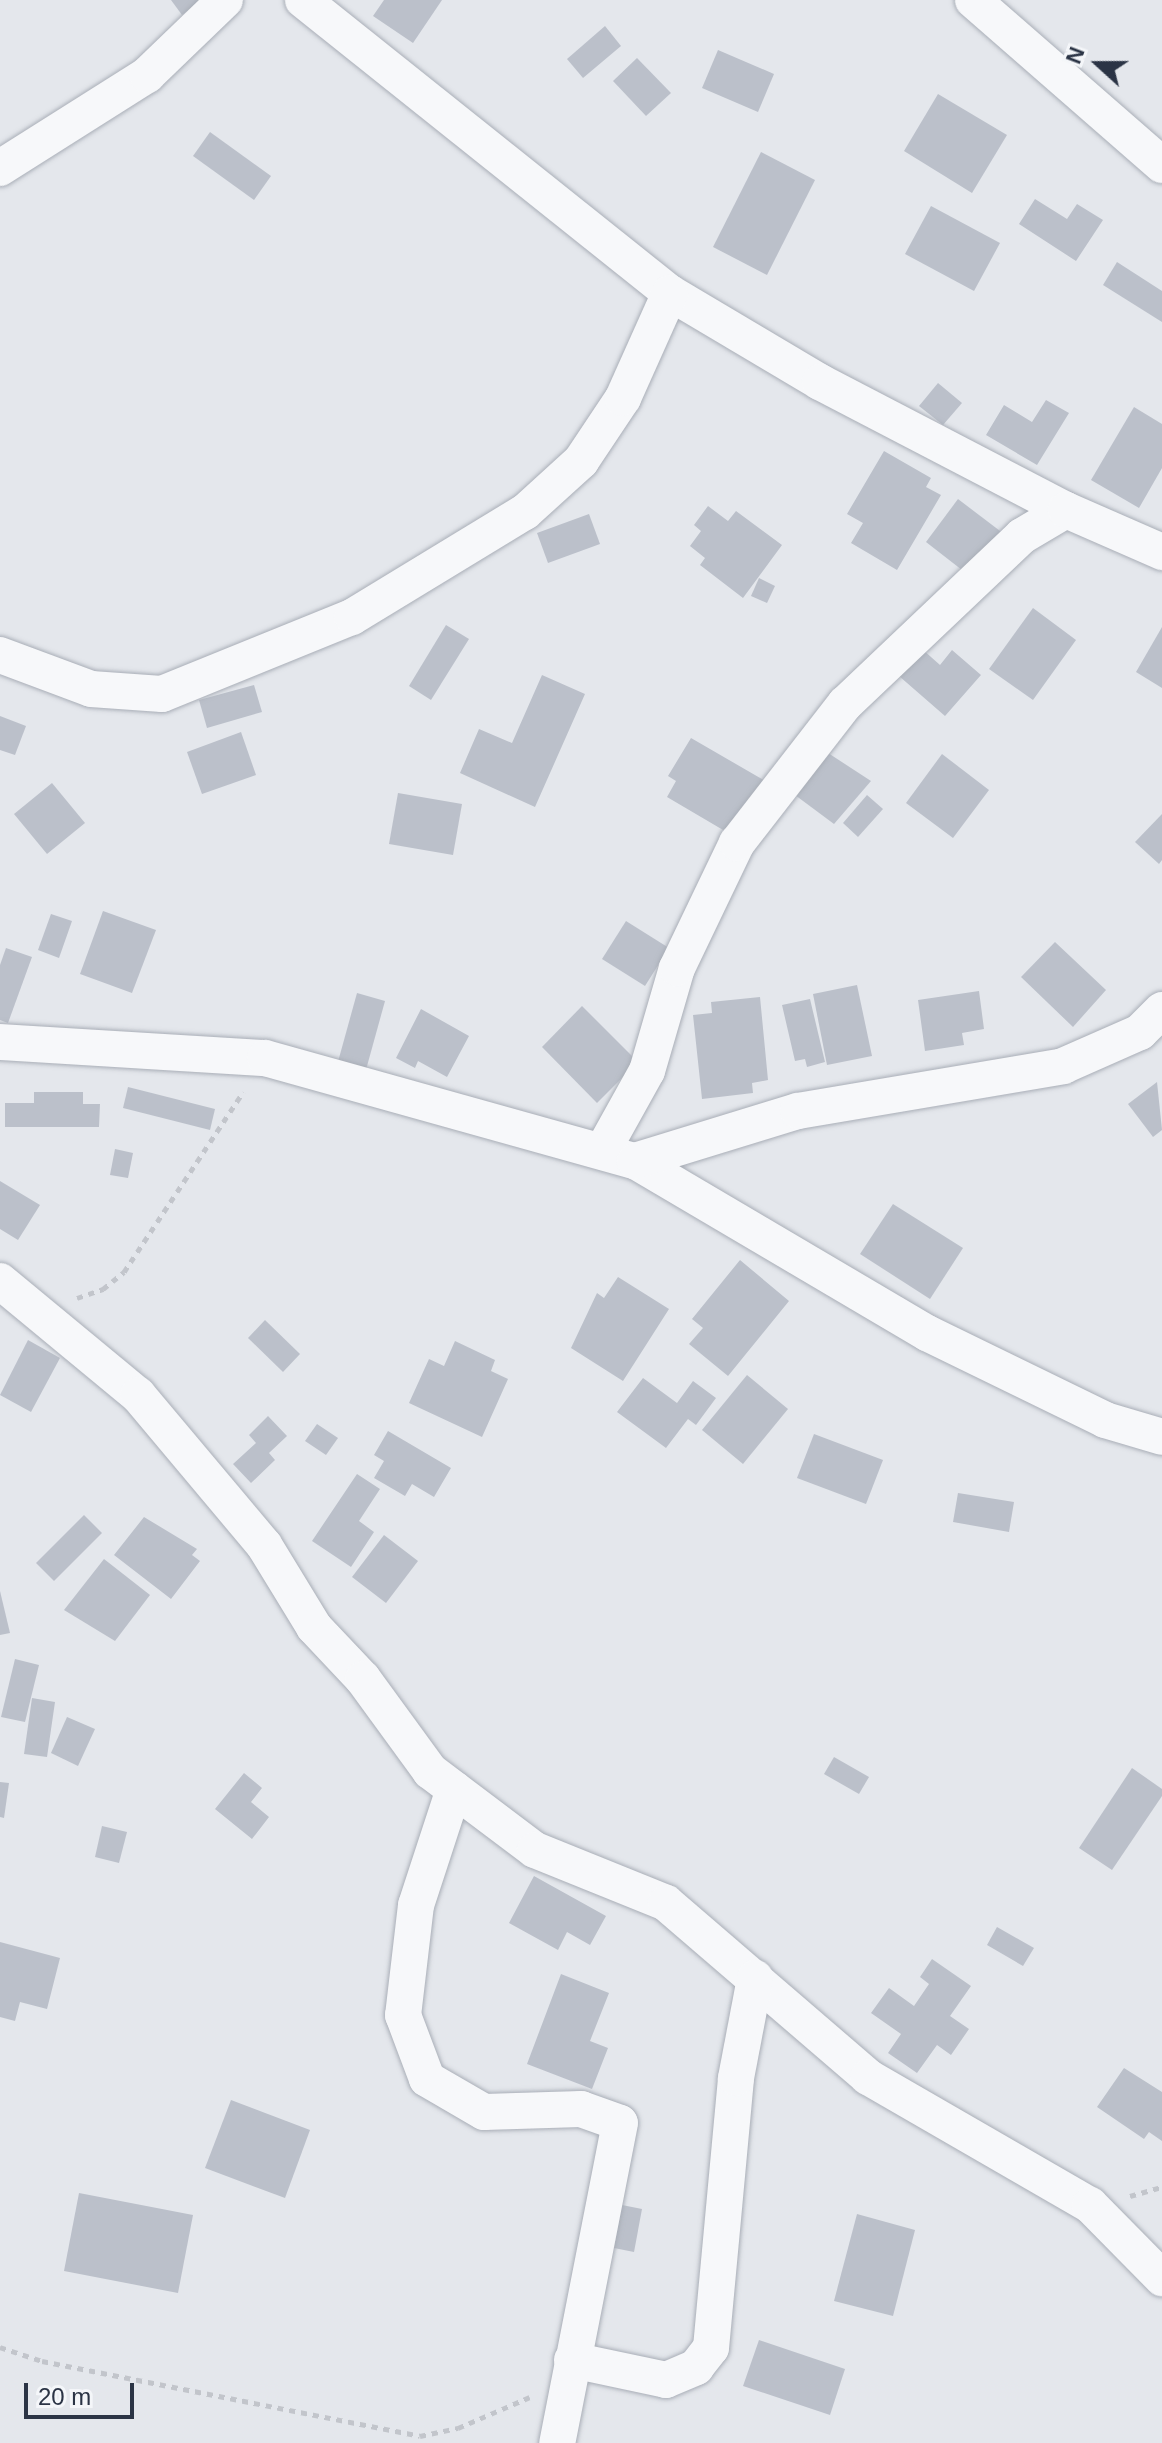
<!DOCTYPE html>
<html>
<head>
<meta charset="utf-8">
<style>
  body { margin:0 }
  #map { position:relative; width:1162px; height:2443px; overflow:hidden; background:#e4e7ec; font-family:Arial,sans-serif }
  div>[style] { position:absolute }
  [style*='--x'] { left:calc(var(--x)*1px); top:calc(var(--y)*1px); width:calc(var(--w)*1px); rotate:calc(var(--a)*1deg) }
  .building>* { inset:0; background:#bbc0ca }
  .path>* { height:5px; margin-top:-2.5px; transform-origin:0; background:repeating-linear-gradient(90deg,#c2c5cb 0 6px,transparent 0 12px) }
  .roads { filter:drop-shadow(0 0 2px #a9aeb7) drop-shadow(0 0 2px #a9aeb7) }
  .minor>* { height:36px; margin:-18px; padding:0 18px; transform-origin:18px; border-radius:18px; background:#f7f8fa }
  span { translate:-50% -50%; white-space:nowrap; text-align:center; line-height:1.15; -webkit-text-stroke:8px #f4f6f9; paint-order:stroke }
  .north { position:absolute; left:1058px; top:24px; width:80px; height:80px; -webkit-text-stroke:6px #f4f6f9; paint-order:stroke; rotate:291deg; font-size:22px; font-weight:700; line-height:32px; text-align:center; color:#2b3445 }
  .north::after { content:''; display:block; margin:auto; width:28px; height:36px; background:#2b3445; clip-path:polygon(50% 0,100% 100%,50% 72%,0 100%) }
  .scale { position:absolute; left:24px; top:2383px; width:110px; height:36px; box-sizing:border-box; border:4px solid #2b3445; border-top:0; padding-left:10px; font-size:24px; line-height:28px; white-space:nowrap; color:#2b3445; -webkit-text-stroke:6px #f4f6f9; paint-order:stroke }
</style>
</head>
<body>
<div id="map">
  <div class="building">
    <i style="clip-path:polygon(171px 0,203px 0,182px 15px)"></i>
    <i style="clip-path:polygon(384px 0,442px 0,413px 43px,373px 16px)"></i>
    <i style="clip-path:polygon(605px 26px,621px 46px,583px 78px,567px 59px)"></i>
    <i style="clip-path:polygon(718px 50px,774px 74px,758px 112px,702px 88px)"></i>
    <i style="clip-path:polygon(637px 58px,671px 93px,646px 116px,613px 81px)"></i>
    <i style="clip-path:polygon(938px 94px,1007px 135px,972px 193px,904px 151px)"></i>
    <i style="clip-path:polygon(210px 132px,271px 176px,254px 200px,193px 156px)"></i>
    <i style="clip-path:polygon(761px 152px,815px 180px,767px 275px,713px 247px)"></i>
    <i style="clip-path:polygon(1035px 199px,1067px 219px,1077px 204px,1103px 220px,1076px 261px,1019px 224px)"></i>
    <i style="clip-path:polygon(931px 206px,1000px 243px,974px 291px,905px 254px)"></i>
    <i style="clip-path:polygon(1117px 262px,1162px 291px,1162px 322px,1103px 285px)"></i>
    <i style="clip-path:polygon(938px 383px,962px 403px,943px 425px,919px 406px)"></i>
    <i style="clip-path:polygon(1046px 400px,1069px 413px,1037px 465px,986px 435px,1004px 405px,1032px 422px)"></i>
    <i style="clip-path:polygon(1134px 407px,1162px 424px,1162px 468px,1139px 508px,1091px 480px)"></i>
    <i style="clip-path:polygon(884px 451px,931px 478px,926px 487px,941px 495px,897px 570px,851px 543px,863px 523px,847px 514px)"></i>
    <i style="clip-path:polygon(958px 499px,1004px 534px,971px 577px,926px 542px)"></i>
    <i style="clip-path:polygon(708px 506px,728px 521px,736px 511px,782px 545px,743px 598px,700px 565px,705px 558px,690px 546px,701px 531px,694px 525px)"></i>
    <i style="clip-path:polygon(589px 514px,600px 544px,548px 563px,537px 533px)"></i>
    <i style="clip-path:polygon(759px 578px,775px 586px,767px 603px,751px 596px)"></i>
    <i style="clip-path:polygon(1033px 608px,1076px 640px,1033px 700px,989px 669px)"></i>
    <i style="clip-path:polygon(446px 625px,469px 639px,431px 700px,409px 686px)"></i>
    <i style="clip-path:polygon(1162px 627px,1162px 688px,1136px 672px)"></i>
    <i style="clip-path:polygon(922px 649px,940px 665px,952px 650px,981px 675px,945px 716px,899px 676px)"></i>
    <i style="clip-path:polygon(542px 675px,585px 694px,535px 807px,460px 773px,479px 729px,512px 743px)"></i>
    <i style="clip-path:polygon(254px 685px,262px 712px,207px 728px,199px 700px)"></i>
    <i style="clip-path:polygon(0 716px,26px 726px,15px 755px,0 750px)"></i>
    <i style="clip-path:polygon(241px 732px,256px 775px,202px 794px,187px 752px)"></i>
    <i style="clip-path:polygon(691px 738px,767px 782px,735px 837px,667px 797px,676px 781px,668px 776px)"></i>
    <i style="clip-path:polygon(825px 751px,871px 781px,834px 824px,795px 795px)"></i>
    <i style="clip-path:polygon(942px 754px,989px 790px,953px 838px,906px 803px)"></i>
    <i style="clip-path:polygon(52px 783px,85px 823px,47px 854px,14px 814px)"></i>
    <i style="clip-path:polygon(398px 793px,462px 804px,453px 855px,389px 844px)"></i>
    <i style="clip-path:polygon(867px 795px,883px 809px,858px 837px,843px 823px)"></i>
    <i style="clip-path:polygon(1162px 814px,1162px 860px,1159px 864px,1135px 842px)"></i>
    <i style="clip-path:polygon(103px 911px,156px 930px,132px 993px,80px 974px)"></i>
    <i style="clip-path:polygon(51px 914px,72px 921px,59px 958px,38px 950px)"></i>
    <i style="clip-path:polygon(626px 921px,669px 948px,645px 986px,602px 959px)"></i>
    <i style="clip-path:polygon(1055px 942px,1106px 990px,1073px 1027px,1021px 977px)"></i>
    <i style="clip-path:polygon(6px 948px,32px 957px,8px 1023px,0 1020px,0 965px)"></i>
    <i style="clip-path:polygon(857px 985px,872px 1056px,827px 1065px,813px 994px)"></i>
    <i style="clip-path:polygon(979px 991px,984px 1029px,962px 1033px,964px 1045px,925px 1051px,918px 1000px)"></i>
    <i style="clip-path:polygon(357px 993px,385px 1001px,364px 1077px,336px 1069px)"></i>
    <i style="clip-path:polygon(760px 997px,768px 1080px,752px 1083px,753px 1093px,702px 1099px,693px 1015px,712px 1013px,711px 1002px)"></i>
    <i style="clip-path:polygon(810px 999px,825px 1062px,807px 1067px,805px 1059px,795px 1061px,782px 1005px)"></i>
    <i style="clip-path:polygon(582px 1006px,638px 1062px,597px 1103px,542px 1047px)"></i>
    <i style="clip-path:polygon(421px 1009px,469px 1036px,447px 1077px,418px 1061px,415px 1068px,396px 1058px)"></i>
    <i style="clip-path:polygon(1157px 1082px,1162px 1130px,1153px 1137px,1128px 1104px)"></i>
    <i style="clip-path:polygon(128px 1087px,215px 1109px,210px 1130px,123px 1108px)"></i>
    <i style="clip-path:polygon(34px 1092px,83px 1092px,83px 1104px,100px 1104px,99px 1127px,5px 1127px,5px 1103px,34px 1103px)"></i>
    <i style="clip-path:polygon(115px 1149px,133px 1153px,128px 1178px,110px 1175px)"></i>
    <i style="clip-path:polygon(0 1181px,40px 1205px,18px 1240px,0 1229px)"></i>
    <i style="clip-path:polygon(893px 1204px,963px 1248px,930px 1299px,860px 1254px)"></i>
    <i style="clip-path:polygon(740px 1260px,789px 1301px,728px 1376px,689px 1344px,703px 1328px,692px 1319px)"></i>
    <i style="clip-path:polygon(618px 1277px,669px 1309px,623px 1381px,571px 1348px,597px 1293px,604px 1298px)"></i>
    <i style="clip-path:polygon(265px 1320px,300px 1354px,283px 1372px,248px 1338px)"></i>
    <i style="clip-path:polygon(28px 1340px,60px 1358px,31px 1412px,0 1395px)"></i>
    <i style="clip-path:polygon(455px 1341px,495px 1360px,491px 1371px,508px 1379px,482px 1437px,409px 1403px,429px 1359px,444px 1366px)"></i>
    <i style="clip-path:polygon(747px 1375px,788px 1409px,743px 1464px,702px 1430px)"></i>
    <i style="clip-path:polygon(643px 1378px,677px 1403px,693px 1381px,716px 1398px,696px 1425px,688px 1419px,666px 1448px,617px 1412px)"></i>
    <i style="clip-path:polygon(268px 1416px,287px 1436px,269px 1453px,275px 1460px,251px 1483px,233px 1464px,256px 1443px,249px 1435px)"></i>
    <i style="clip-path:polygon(317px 1424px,338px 1438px,326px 1455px,305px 1441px)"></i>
    <i style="clip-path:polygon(388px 1431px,451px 1468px,434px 1497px,412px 1484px,405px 1496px,374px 1478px,384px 1461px,374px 1455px)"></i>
    <i style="clip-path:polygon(814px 1434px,883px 1460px,866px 1504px,797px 1478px)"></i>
    <i style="clip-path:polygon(357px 1474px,380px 1489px,359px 1521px,374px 1532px,351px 1567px,312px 1541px)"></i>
    <i style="clip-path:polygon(958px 1493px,1014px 1502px,1009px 1532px,953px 1522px)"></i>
    <i style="clip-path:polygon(84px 1515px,102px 1533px,54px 1581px,36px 1563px)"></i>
    <i style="clip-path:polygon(144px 1517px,197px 1549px,192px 1555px,200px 1561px,171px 1599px,114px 1555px)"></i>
    <i style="clip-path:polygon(384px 1535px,418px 1561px,386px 1603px,352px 1577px)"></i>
    <i style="clip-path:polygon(104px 1559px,150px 1595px,115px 1641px,64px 1610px)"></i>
    <i style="clip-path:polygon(0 1591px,10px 1633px,0 1635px)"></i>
    <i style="clip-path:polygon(15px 1659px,39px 1665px,25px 1722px,1px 1717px)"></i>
    <i style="clip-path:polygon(32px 1698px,55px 1702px,47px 1757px,24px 1754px)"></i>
    <i style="clip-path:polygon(67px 1717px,95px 1729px,78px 1766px,51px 1753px)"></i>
    <i style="clip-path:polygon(834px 1757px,869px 1777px,859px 1794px,824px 1774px)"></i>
    <i style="clip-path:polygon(1132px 1768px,1162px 1789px,1162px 1796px,1112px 1870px,1079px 1848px)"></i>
    <i style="clip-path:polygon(244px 1773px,262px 1788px,251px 1802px,269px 1817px,252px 1839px,215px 1809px)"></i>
    <i style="clip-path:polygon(0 1782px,9px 1783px,4px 1818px,0 1817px)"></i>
    <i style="clip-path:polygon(102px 1826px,127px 1832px,119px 1863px,95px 1857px)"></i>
    <i style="clip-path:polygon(534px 1876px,606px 1916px,590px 1945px,567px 1932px,558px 1950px,509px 1923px)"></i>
    <i style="clip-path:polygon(997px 1927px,1034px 1948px,1023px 1966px,987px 1945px)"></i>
    <i style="clip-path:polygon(0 1942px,60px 1958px,47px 2009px,20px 2002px,15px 2021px,0 2017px)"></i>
    <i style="clip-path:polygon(932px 1959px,971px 1986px,950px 2016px,969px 2029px,951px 2055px,937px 2045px,917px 2073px,888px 2053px,901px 2034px,871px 2013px,889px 1988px,914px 2006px,929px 1984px,920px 1977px)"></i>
    <i style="clip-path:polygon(561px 1974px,609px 1993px,590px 2041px,608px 2048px,592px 2089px,527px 2064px)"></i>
    <i style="clip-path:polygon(1124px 2068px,1162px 2092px,1162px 2141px,1149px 2132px,1144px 2139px,1097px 2107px)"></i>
    <i style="clip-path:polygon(231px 2100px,310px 2130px,285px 2198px,205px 2168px)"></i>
    <i style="clip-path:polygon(79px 2193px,193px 2215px,178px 2293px,64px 2271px)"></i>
    <i style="clip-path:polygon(622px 2205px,642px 2209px,634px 2252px,614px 2248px)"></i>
    <i style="clip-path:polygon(857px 2214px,915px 2230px,893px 2316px,834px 2301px)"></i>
    <i style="clip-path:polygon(759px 2340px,845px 2369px,830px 2415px,743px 2386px)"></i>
  </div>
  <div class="path">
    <i style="--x:77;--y:1298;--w:28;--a:-19"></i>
    <i style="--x:103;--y:1289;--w:27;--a:-39"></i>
    <i style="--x:124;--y:1272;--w:216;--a:-56.5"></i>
    <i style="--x:1130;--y:2196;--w:33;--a:-16"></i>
    <i style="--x:0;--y:2347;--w:44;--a:18.4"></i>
    <i style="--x:42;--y:2361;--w:385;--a:11.2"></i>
    <i style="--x:420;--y:2436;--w:39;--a:-12"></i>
    <i style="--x:458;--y:2428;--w:78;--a:-23.3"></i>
  </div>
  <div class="roads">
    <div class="minor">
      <i style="--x:303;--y:0;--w:470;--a:38.6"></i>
      <i style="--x:670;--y:293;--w:174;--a:30.7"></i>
      <i style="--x:820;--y:382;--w:277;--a:27.5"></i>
      <i style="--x:973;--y:0;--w:251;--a:41.1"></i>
      <i style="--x:0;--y:168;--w:174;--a:-32.3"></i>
      <i style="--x:147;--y:75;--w:108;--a:-43.9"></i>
      <i style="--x:0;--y:655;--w:97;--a:20.5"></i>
      <i style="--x:91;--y:689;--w:71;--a:4"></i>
      <i style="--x:162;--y:694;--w:205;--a:-22.1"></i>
      <i style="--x:352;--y:617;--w:202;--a:-31.3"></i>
      <i style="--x:525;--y:512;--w:76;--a:-42.3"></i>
      <i style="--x:581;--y:461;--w:76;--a:-56.3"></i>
      <i style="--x:623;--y:398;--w:115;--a:-65.9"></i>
      <i style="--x:0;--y:1042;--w:265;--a:3.5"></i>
      <i style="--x:265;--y:1058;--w:384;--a:15.6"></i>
      <i style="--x:635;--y:1161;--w:339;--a:30.5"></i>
      <i style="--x:927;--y:1333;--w:198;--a:26"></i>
      <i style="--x:1105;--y:1420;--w:59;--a:16.6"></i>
      <i style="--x:603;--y:1150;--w:90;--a:-60.9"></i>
      <i style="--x:647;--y:1071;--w:107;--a:-73.8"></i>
      <i style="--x:677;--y:968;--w:139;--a:-64.4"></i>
      <i style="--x:737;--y:843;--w:176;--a:-52.2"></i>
      <i style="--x:845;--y:704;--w:244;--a:-43.5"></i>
      <i style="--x:1022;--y:536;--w:51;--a:-30.6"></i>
      <i style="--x:1066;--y:510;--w:105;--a:23.6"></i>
      <i style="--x:635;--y:1161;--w:170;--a:-17.1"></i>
      <i style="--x:798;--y:1111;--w:269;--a:-9.6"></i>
      <i style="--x:1063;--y:1066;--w:84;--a:-23.8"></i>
      <i style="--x:1140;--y:1032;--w:31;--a:-45"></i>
      <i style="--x:0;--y:1281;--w:179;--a:39.6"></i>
      <i style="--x:138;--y:1395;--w:196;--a:50"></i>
      <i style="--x:264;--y:1545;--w:96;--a:58.6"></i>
      <i style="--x:314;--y:1627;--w:71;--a:46.7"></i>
      <i style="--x:363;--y:1679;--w:114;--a:53.9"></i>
      <i style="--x:430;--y:1771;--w:131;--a:37"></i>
      <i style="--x:535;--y:1850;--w:141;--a:22"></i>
      <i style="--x:666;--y:1903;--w:267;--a:40.7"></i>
      <i style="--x:868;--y:2077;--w:256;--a:30"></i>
      <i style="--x:1090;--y:2205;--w:103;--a:45.4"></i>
      <i style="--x:454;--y:1789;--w:122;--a:108.1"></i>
      <i style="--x:416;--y:1905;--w:111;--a:96.7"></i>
      <i style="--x:403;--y:2015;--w:68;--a:69.4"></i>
      <i style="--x:427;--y:2079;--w:66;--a:30.1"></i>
      <i style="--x:484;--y:2112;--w:97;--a:-1.8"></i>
      <i style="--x:581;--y:2109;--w:41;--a:19.7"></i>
      <i style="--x:620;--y:2123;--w:326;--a:101.1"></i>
      <i style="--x:572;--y:2360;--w:96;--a:12"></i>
      <i style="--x:666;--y:2380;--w:33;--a:-23"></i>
      <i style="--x:696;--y:2367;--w:24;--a:-52"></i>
      <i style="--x:711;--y:2348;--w:271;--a:-84.7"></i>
      <i style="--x:736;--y:2078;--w:102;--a:-79.2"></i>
    </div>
  </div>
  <div class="north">N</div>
  <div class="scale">20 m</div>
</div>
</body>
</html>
